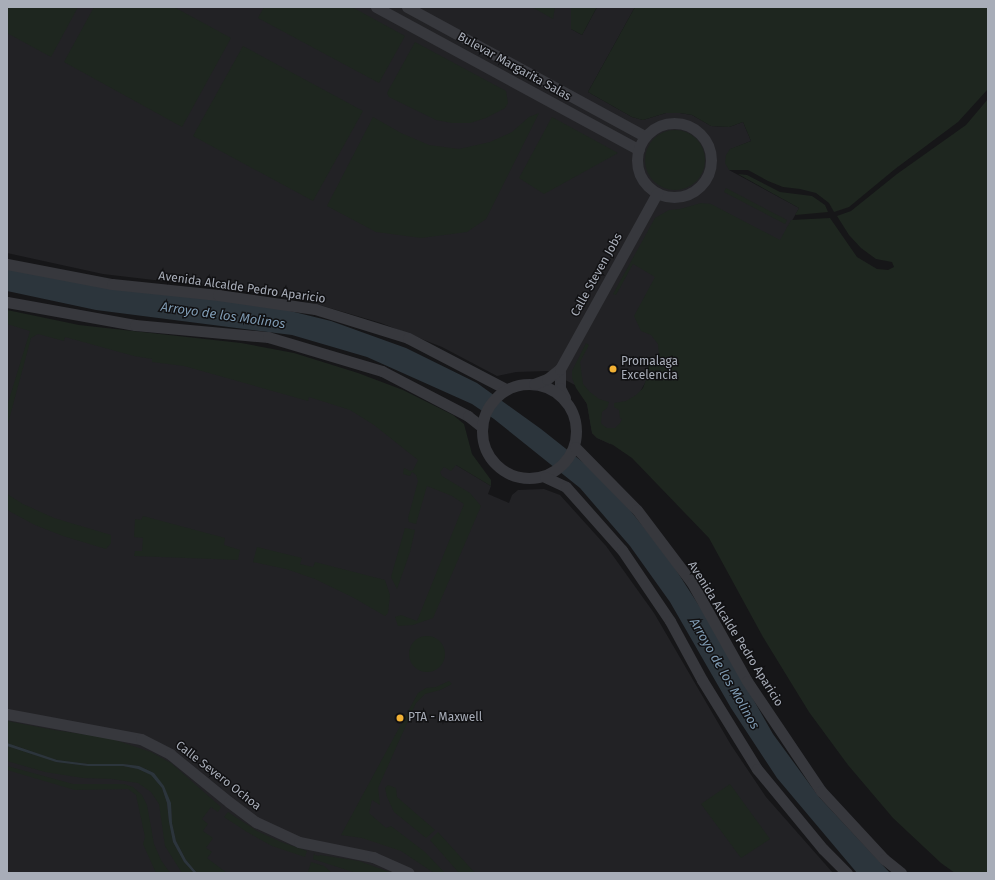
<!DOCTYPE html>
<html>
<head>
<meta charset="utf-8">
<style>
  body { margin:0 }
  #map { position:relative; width:995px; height:880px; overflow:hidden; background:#161618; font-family:"Fira Sans",sans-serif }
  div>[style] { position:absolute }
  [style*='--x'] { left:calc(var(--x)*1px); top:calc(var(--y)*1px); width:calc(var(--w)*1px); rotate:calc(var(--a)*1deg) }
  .built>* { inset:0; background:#222225 }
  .green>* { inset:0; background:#1e261f }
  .round { border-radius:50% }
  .water>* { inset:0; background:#2c353c }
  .tertiary>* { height:11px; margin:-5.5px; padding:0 5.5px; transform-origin:5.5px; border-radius:5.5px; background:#37383d }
  .tertiary>.ring { margin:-5.5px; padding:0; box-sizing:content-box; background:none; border:11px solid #37383d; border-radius:50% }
  .dots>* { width:11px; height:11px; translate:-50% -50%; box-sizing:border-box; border:2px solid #111113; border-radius:50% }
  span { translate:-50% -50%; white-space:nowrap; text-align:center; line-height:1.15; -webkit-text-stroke:3px #111113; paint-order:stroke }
  .street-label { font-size:12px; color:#a8adb8 }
  .poi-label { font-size:12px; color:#a8adb8 }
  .left { translate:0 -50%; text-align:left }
  .water-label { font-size:13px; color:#7f9bb3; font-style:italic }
  .frame { position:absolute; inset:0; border:8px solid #a8adb8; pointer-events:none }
</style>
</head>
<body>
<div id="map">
  <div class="built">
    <i style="clip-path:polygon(7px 7px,571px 7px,571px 29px,582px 35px,597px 7px,635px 7px,588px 92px,632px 117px,643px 120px,666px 113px,680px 113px,692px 115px,711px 126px,729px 127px,743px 122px,751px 141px,731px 149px,729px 170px,799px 208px,781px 241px,714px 263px,610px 444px,597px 438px,592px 433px,587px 404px,575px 385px,548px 371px,516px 372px,497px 376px,442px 347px,381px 323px,313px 303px,257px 292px,103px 274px,7px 253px)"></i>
    <i style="clip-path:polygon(7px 315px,308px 386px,456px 465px,491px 486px,488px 494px,509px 503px,512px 495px,518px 490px,544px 489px,560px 495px,606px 546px,654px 613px,731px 745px,766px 797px,833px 873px,7px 873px)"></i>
  </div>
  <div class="green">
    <i style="clip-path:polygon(7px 7px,78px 7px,51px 57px,7px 33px)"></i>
    <i style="clip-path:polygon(94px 7px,174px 7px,231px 38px,182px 127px,64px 62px)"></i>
    <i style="clip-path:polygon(264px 7px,352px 7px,405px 36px,379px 83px,258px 18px)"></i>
    <i style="clip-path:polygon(532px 7px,555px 7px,553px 19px)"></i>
    <i style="clip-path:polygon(571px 7px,597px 7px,582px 35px,571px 29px)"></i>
    <i style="clip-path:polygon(635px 7px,988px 7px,988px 89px,958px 122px,895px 169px,849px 207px,834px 212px,829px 203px,816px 193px,800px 189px,783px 187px,768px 181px,748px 170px,729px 170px,725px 163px,726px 155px,730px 149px,751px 141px,743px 122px,729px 127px,711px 126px,692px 115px,680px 113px,666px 113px,643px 120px,632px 117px,588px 92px)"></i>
    <i style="clip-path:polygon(415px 42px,506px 91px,508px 103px,505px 108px,486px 118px,470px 123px,452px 123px,436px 120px,389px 97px,387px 93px)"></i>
    <i style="clip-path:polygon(243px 46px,363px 111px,313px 201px,193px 136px)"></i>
    <i style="clip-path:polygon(988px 99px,988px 873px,955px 873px,941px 863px,893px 818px,848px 765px,809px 712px,763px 637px,709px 538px,632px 458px,613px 445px,597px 438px,592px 433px,587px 404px,576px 388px,572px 378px,572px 371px,586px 343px,589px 345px,580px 362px,583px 384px,590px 392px,599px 399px,609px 402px,607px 408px,602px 412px,601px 423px,604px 426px,607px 428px,615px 428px,620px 423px,622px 419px,620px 418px,619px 410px,614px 407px,614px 403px,626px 401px,636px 395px,643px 388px,647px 377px,648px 366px,655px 362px,659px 356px,658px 344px,651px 335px,641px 331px,634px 316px,655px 277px,633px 264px,616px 295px,613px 294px,655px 218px,669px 210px,680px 209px,701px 203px,711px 204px,780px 240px,791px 220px,830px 218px,857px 257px,877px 269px,888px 270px,894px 267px,892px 262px,876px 259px,861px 248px,849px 235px,837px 216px,851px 211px,897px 174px,966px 125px)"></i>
    <i style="clip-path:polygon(539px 113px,486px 219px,467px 232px,421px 238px,376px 232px,327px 206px,373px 117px,401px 133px,429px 145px,459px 149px,490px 142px,512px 132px,529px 117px)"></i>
    <i style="clip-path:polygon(552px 117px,618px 153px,544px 194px,519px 178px)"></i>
    <i class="round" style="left:645px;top:130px;width:60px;height:60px"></i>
    <i style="clip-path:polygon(738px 174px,747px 175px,780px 192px,812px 196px,825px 205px,828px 212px,795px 215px,799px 208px)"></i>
    <i style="clip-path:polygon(726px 188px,787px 220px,785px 224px,724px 192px)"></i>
    <i style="clip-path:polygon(7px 310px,79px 325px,241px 343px,294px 353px,358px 373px,403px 390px,453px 415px,464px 424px,472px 454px,491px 480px,491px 486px,456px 465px,451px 471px,444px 467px,440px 472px,442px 476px,470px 493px,481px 506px,433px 618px,413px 625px,398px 626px,395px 617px,401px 615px,417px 621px,464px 504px,452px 496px,427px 486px,416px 524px,409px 522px,408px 518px,418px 481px,416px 475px,412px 472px,410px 476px,403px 474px,404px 468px,410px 471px,413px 470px,418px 460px,374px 425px,350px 410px,309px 397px,308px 401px,184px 366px,152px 362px,152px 359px,134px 356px,65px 337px,64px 341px,38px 334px,31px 338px,7px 427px,7px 406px,30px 331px,7px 324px)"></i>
    <i style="clip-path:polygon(7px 494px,23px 504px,54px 518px,111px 535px,111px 543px,106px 549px,63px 536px,35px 525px,7px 510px)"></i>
    <i style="clip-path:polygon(143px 516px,225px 538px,224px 545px,240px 550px,238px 560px,134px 556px,135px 551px,142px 551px,143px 538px,134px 537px,135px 519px,141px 520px)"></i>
    <i style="clip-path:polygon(405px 528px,415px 530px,410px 552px,397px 589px,391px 577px)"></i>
    <i style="clip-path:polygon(257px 547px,302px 558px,300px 564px,313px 567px,315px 562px,385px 580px,390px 595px,388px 613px,385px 616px,354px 598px,315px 579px,286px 569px,253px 562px)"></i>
    <i class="round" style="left:409px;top:636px;width:36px;height:36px"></i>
    <i style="clip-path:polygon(449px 681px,452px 684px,440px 690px,425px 694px,416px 703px,378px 788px,380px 805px,372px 800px,369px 813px,386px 828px,391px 826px,425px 852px,445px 873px,434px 873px,401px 851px,362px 838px,341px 835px,418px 693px,426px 688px,436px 687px)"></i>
    <i style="clip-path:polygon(7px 721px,54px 730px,109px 738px,151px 752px,171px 763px,221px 807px,218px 812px,211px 807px,202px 819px,208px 824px,203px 831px,213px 838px,206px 848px,212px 852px,207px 858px,227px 873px,197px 873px,186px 860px,176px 841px,172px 823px,171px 803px,154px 773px,139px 766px,123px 764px,88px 764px,57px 760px,7px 743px)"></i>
    <i style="clip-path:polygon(7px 746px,56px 762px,88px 766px,123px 766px,138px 769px,151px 775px,162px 788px,167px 803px,169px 822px,173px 842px,184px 862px,194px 873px,182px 873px,165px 846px,159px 804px,151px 792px,138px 783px,112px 779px,83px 778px,45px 772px,7px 761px)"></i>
    <i style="clip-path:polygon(7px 766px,73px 784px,124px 784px,133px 787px,142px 795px,147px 805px,154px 844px,161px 860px,170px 873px,156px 873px,143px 844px,145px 837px,136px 795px,128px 789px,75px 790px,7px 770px)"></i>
    <i style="clip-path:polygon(730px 784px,770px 839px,741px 858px,701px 804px)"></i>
    <i style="clip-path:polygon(388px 785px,396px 788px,397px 797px,435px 830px,426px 838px,394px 812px,387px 797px,385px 788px)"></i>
    <i style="clip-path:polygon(228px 812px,257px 831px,281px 842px,307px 851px,305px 857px,272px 846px,247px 832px,224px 817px)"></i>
    <i style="clip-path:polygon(438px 832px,475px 873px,459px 873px,430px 840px)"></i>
    <i style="clip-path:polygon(314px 853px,315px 855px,319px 856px,320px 855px,359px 861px,392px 873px,356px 873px,313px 859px)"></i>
    <i style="clip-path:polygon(311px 862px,324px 866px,332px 873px,308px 872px)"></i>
  </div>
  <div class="water">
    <i style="clip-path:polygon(7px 268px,282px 309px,331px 321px,406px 348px,477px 383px,541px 429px,599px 475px,625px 504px,667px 556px,707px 618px,773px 734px,819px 797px,890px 873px,857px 873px,777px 778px,731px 708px,670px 602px,630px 546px,580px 488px,494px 419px,472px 404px,367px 357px,292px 335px,96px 310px,7px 291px)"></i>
    <i style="clip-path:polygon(7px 743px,57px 760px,88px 764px,123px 764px,139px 766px,154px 773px,164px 786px,171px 803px,172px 823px,176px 841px,186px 860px,197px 873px,194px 873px,184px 862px,173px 842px,169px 822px,167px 803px,162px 788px,151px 775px,138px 769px,123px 766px,88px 766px,56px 762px,7px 746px)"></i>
  </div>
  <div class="tertiary">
    <i style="--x:376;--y:7;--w:299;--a:28.5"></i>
    <i style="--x:407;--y:7;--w:271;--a:28.5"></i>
    <i class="ring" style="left:637px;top:123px;width:63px;height:63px"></i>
    <i style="--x:7;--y:264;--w:107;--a:10.8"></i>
    <i style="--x:112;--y:284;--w:107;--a:5.9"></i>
    <i style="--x:218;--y:295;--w:98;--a:8.2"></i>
    <i style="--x:315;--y:309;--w:97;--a:17.3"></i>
    <i style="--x:408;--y:338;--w:110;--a:27.5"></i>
    <i style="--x:7;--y:302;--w:130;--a:10.2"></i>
    <i style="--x:135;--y:325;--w:134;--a:5.2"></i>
    <i style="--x:268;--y:337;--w:119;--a:16.6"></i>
    <i style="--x:382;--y:371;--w:97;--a:27.6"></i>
    <i style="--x:468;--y:416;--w:18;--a:38"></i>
    <i style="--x:560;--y:369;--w:19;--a:90"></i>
    <i style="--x:560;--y:388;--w:11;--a:63"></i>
    <i class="ring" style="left:482px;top:384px;width:83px;height:83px"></i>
    <i style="--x:534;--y:384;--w:14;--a:-21"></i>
    <i style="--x:547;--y:379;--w:16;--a:-38"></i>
    <i style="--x:560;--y:369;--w:201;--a:-61.1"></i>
    <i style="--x:575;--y:447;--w:88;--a:45.5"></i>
    <i style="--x:637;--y:510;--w:91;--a:53"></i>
    <i style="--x:692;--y:583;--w:112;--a:60.7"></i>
    <i style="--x:747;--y:681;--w:133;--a:56.1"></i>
    <i style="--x:821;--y:791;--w:93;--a:47.2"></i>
    <i style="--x:884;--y:859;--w:22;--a:39"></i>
    <i style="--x:545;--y:477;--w:23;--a:25"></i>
    <i style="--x:566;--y:487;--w:84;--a:48.4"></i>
    <i style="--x:622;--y:550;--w:86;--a:55.9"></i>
    <i style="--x:670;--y:621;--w:67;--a:61.5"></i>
    <i style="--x:702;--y:680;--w:105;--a:58.3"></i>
    <i style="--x:757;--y:769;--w:104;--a:50.5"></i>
    <i style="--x:823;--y:849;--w:34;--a:45"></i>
    <i style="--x:7;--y:714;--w:136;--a:10.6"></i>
    <i style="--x:141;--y:739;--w:33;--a:27"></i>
    <i style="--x:170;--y:754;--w:76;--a:39.1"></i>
    <i style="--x:229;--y:802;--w:34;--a:37"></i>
    <i style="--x:256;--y:822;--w:47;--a:24.9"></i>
    <i style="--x:299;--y:842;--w:76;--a:11.5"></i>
    <i style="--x:373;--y:857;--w:39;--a:24"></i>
  </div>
  <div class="dots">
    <i style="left:613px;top:369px;background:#f2b134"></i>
    <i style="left:400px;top:718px;background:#f2b134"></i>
  </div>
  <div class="street-label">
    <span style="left:514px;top:67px;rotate:29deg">Bulevar Margarita Salas</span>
    <span style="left:597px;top:275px;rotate:-61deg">Calle Steven Jobs</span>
    <span style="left:242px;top:288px;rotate:8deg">Avenida Alcalde Pedro Aparicio</span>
    <span style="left:735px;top:634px;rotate:58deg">Avenida Alcalde Pedro Aparicio</span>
    <span style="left:218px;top:776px;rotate:38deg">Calle Severo Ochoa</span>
  </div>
  <div class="poi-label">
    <span class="left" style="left:621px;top:369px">Promalaga<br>Excelencia</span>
    <span class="left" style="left:408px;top:718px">PTA - Maxwell</span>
  </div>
  <div class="water-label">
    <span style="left:223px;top:316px;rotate:8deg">Arroyo de los Molinos</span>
    <span style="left:724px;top:674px;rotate:60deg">Arroyo de los Molinos</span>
  </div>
  <div class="frame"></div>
</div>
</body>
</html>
